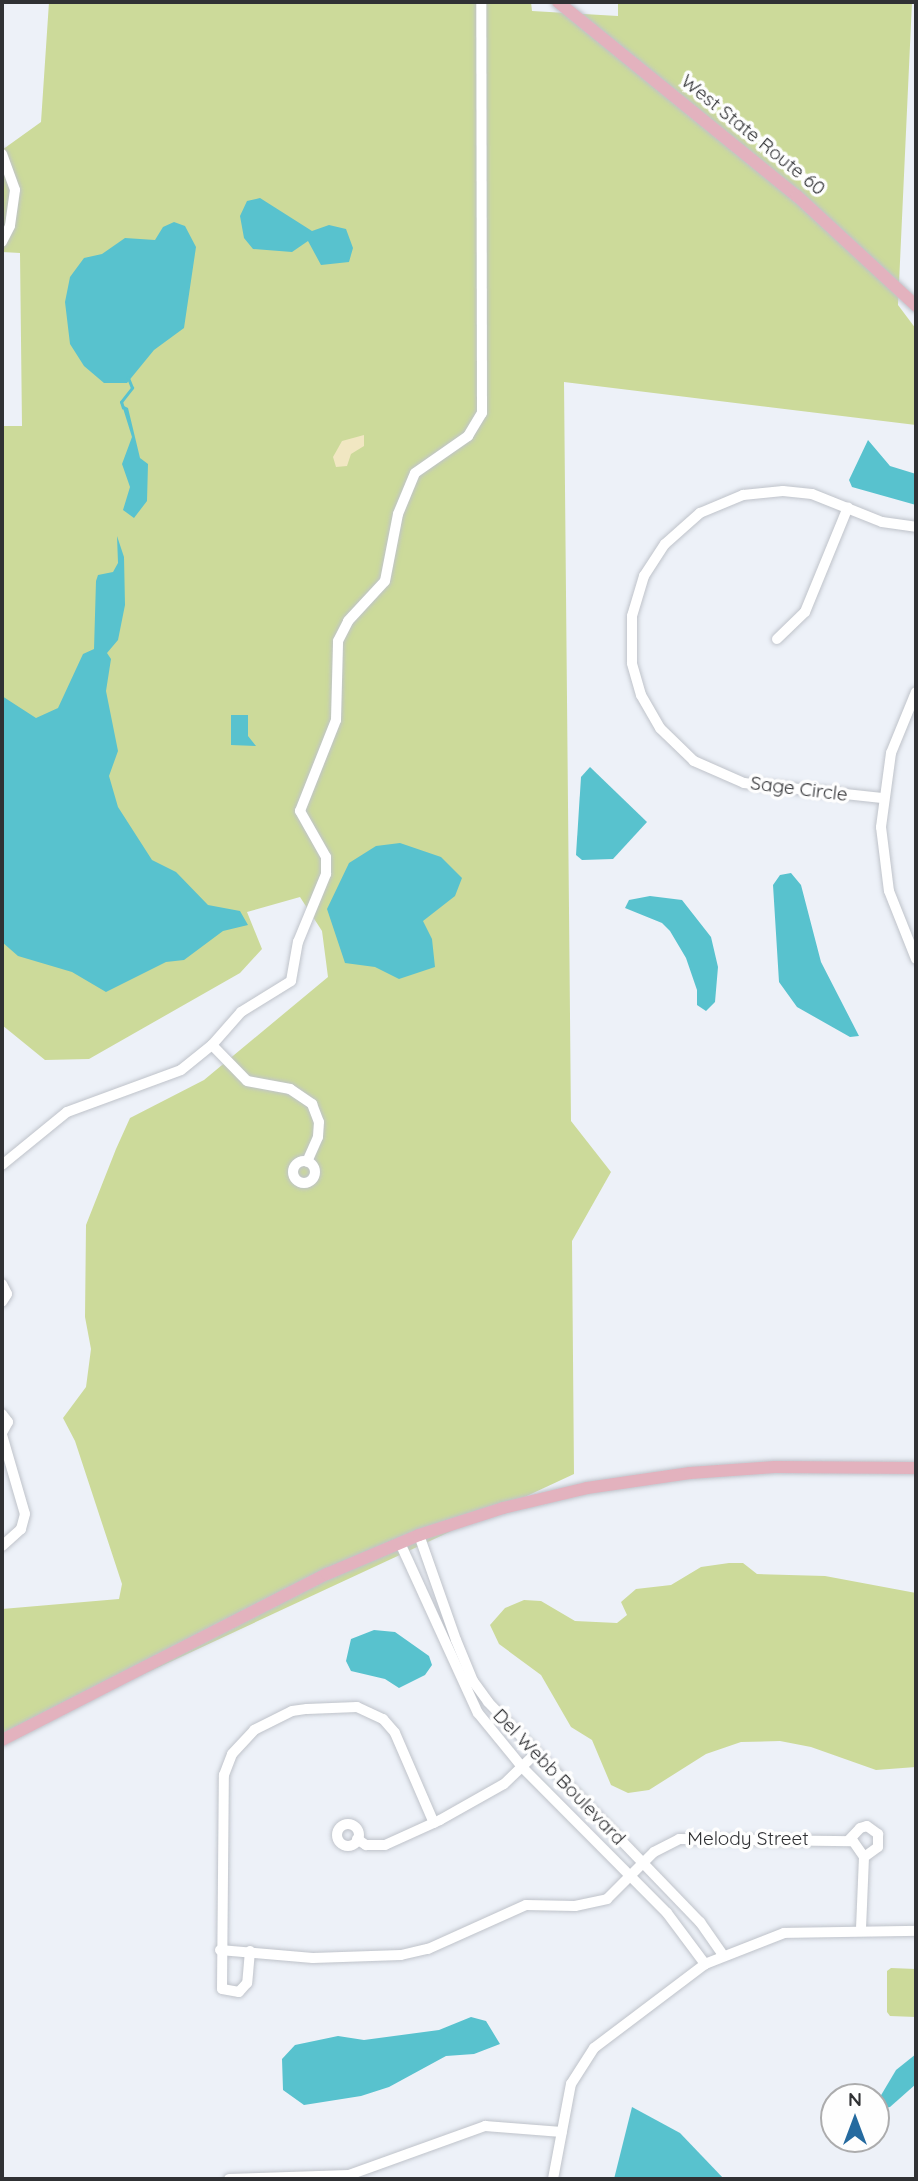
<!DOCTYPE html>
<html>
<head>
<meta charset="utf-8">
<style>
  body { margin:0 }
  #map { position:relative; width:918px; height:2181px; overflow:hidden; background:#edf1f8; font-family:Quicksand,sans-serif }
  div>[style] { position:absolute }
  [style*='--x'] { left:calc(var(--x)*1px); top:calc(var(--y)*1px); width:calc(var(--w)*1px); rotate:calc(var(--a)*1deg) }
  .green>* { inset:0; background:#ccda9a }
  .sand>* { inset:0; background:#f1e7c2 }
  .water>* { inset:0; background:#58c2ce }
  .stream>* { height:2.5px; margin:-1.25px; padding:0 1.25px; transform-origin:1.25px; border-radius:1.25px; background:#58c2ce }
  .roads { filter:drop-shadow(0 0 2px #bfc3ca) drop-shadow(0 0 2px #bfc3ca) }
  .minor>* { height:10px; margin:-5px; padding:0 5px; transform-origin:5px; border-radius:5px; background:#fff }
  .minor>.ring { margin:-5px; padding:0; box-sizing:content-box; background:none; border:10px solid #fff; border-radius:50% }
  .major>* { height:12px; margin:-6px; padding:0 6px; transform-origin:6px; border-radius:6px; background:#e3b2be }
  span { translate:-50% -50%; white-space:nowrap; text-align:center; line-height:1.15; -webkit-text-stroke:7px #fefefe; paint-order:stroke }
  .street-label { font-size:19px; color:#303134 }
  .frame { position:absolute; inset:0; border:4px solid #303134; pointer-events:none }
  .north { position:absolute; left:820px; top:2083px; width:70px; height:70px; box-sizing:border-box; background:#fefefe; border:2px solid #acacad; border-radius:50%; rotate:0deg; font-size:19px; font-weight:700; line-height:28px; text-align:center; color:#303134 }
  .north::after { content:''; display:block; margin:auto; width:24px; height:32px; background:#256a9f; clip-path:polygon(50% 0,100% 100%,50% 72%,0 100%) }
</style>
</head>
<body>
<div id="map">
  <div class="green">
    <i style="clip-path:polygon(49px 2px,531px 2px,532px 11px,618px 16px,618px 2px,912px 2px,898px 305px,916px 329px,916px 425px,564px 382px,571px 1121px,611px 1172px,572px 1241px,574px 1474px,2px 1740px,2px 1609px,119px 1599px,122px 1584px,75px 1441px,63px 1418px,86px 1387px,91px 1349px,85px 1317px,86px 1225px,116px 1149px,130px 1118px,204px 1080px,328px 977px,322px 931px,300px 897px,247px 912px,262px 949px,240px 973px,89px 1059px,45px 1060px,2px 1025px,2px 426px,22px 426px,20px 253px,2px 252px,2px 150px,41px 122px)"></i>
    <i style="clip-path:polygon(729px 1563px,743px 1563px,757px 1574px,825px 1576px,916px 1593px,916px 1767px,876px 1770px,811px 1747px,780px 1741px,741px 1742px,706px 1754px,649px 1790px,628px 1793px,611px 1785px,592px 1740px,571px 1727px,541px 1675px,499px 1644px,490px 1625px,505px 1608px,524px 1600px,541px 1601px,575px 1621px,617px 1623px,627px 1615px,621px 1602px,636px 1589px,671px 1585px,701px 1567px)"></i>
    <i style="clip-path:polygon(891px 1968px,916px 1969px,916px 2017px,890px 2016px,887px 2012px,887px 1971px)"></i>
  </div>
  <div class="sand">
    <i style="clip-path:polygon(364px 435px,364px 446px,351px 454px,347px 466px,336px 467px,333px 457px,342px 441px)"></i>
  </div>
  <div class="water">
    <i style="clip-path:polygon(260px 198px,312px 231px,329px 225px,346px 229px,353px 248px,349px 262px,321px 265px,308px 241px,292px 252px,253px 249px,244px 238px,240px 216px,247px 201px)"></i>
    <i style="clip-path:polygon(174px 222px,185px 226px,196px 247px,184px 328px,154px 350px,127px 383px,104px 383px,84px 366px,70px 344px,65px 302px,70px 277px,84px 258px,102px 254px,125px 238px,155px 240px,163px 227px)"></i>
    <i style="clip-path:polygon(122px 405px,128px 408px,140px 458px,148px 464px,147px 501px,134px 518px,123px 510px,130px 487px,122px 464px,132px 437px)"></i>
    <i style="clip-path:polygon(868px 440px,890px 466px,916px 474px,916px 505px,852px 487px,849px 480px)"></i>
    <i style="clip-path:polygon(117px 536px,124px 557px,125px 605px,118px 640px,107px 653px,111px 659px,106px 691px,118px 751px,109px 776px,118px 807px,152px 860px,176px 872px,208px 905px,240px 911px,248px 925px,223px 931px,184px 960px,166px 962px,106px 992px,72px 972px,18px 956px,2px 942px,2px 696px,36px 718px,58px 708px,83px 654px,94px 649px,96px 581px,98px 575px,113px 572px,118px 563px)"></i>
    <i style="clip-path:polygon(231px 715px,248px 715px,248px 736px,256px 746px,231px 745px)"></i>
    <i style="clip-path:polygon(590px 767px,647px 822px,613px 859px,582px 860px,576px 855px,581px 777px)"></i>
    <i style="clip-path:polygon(400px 843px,441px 857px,462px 878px,455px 896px,423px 921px,432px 939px,435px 967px,399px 979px,375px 967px,345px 963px,327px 909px,349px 863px,376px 846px)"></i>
    <i style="clip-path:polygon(791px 873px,801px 885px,821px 962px,859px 1036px,850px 1037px,797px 1007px,779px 982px,773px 885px,780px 875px)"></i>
    <i style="clip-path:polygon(650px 896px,682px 900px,711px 937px,718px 967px,715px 1002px,706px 1011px,697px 1005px,697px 990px,686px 958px,670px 931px,662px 923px,625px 908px,629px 900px)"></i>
    <i style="clip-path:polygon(374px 1630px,395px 1632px,429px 1656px,432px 1665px,425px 1675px,399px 1688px,385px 1679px,351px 1671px,346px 1661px,351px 1639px)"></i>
    <i style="clip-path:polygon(471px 2017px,486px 2021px,500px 2044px,474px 2054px,446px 2056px,389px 2087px,361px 2096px,304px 2105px,283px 2090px,282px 2059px,295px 2045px,338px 2036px,364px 2040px,439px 2030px)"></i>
    <i style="clip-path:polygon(916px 2054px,916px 2084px,890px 2107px,880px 2109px,877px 2102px,896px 2070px)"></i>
    <i style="clip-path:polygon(632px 2107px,680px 2133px,724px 2179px,614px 2179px)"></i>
  </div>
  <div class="stream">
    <i style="--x:123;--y:408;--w:6;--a:-108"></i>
    <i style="--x:121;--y:402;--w:18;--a:-52"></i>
    <i style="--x:132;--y:388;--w:11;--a:-112"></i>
  </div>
  <div class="roads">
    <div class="minor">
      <i style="--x:2;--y:154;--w:38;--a:70"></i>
      <i style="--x:15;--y:190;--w:36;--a:98"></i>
      <i style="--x:10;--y:226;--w:18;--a:117"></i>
      <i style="--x:777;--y:639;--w:39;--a:-44"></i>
      <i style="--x:805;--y:612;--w:113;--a:-67.7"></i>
      <i style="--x:916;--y:692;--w:66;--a:112.3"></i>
      <i style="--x:891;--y:753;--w:75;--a:97.7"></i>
      <i style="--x:881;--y:827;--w:64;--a:82.9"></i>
      <i style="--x:889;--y:891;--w:73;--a:68.3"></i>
      <i style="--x:882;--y:798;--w:139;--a:-173.8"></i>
      <i style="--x:744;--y:783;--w:55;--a:-156.3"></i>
      <i style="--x:694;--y:761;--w:47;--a:-135.9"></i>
      <i style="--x:660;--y:728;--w:38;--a:-120"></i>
      <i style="--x:641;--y:695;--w:33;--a:-106"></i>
      <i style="--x:632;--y:663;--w:47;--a:-90"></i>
      <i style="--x:632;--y:616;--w:42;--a:-73.3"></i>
      <i style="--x:644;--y:576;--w:38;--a:-57"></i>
      <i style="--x:665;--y:544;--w:47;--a:-41.5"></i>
      <i style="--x:700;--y:513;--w:47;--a:-22.7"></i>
      <i style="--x:743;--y:495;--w:40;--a:-5.7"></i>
      <i style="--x:783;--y:491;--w:29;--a:6"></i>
      <i style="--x:812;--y:494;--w:75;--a:21.8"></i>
      <i style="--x:882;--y:522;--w:34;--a:8"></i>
      <i style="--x:212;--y:1045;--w:50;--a:45.8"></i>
      <i style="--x:247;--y:1081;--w:44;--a:10.5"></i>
      <i style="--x:290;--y:1089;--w:27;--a:34"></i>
      <i style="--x:312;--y:1104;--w:19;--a:69"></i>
      <i style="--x:319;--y:1122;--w:15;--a:94"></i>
      <i style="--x:318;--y:1137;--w:27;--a:114"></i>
      <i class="ring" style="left:293px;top:1161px;width:12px;height:12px"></i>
      <i style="--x:2;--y:1165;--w:84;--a:-39.2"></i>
      <i style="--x:67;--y:1112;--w:121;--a:-20.2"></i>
      <i style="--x:181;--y:1070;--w:40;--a:-39"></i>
      <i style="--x:212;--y:1045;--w:44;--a:-48.7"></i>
      <i style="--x:241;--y:1012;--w:59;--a:-31.8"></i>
      <i style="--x:291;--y:981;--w:40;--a:-80"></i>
      <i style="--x:298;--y:942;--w:74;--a:-67.6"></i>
      <i style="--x:326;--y:874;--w:17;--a:-90"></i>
      <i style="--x:326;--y:857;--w:53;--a:-119.5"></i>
      <i style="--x:300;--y:811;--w:98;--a:-68.4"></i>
      <i style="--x:336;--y:720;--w:79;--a:-88.5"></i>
      <i style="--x:338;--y:641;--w:22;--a:-63"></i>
      <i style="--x:348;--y:621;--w:54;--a:-47.2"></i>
      <i style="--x:385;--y:581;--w:68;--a:-79"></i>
      <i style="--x:398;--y:514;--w:44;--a:-67.5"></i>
      <i style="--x:415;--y:473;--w:65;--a:-34.9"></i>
      <i style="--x:468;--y:436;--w:27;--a:-59"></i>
      <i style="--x:482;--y:413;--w:411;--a:-90.1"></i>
      <i style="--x:2;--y:1284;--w:11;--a:63"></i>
      <i style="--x:7;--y:1294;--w:9;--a:122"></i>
      <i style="--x:2;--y:1414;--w:10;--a:53"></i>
      <i style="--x:8;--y:1422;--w:13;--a:119"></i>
      <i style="--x:2;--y:1435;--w:82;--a:73.8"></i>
      <i style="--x:25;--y:1514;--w:16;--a:105"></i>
      <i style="--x:21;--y:1529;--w:25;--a:138"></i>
      <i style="--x:419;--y:1535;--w:111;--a:70.6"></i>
      <i style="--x:456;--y:1640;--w:44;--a:67.5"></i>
      <i style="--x:473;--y:1681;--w:26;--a:54"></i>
      <i style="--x:488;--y:1702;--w:306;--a:46.1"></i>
      <i style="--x:700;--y:1922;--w:40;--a:55.1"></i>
      <i style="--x:400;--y:1543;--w:187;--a:65.4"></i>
      <i style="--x:478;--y:1713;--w:71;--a:50.7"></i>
      <i style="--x:523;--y:1768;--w:204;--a:45.2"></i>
      <i style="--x:667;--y:1913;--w:64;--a:53.3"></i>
      <i class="ring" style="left:337px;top:1824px;width:12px;height:12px"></i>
      <i style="--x:357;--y:1839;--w:11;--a:34"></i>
      <i style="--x:366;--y:1845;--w:19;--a:0"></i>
      <i style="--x:385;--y:1845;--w:60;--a:-24.4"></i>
      <i style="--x:440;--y:1820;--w:73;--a:-29.4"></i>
      <i style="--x:504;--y:1784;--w:42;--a:-44"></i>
      <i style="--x:849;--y:1840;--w:16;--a:-47"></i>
      <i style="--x:860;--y:1828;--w:7;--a:-16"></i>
      <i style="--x:867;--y:1826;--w:14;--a:36"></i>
      <i style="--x:878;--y:1834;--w:13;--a:90"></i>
      <i style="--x:878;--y:1847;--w:17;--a:144"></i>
      <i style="--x:220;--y:1950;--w:93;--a:4.9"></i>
      <i style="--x:313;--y:1958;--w:88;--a:-2"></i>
      <i style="--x:401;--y:1955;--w:28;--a:-13"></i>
      <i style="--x:428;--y:1949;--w:107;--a:-24.2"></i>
      <i style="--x:526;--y:1905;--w:49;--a:1.2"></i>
      <i style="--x:575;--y:1906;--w:33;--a:-12"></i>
      <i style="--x:607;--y:1899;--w:66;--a:-45"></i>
      <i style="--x:654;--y:1852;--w:28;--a:-27"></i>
      <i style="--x:679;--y:1839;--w:174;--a:0.7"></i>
      <i style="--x:853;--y:1841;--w:19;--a:55"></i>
      <i style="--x:864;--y:1857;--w:72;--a:92.4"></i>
      <i style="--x:250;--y:1951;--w:32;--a:95"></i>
      <i style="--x:247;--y:1983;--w:12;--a:132"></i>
      <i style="--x:239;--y:1992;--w:17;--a:-170"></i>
      <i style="--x:222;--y:1989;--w:214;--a:-89.5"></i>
      <i style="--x:224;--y:1775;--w:22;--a:-69"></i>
      <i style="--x:232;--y:1754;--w:33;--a:-47"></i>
      <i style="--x:254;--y:1730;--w:42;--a:-26.6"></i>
      <i style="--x:292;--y:1711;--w:15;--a:-8"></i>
      <i style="--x:307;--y:1709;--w:50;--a:-2.3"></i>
      <i style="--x:357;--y:1707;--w:29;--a:25"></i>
      <i style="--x:383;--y:1719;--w:18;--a:49"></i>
      <i style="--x:395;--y:1733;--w:98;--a:66.6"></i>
      <i style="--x:229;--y:2179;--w:120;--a:-1.9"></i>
      <i style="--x:349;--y:2175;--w:145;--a:-19.8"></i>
      <i style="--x:485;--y:2126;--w:77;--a:4.5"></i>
      <i style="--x:553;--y:2179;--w:97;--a:-79.3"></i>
      <i style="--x:571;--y:2084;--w:43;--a:-57.4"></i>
      <i style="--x:594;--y:2048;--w:139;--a:-37.1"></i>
      <i style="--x:705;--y:1964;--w:85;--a:-21.4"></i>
      <i style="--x:784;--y:1933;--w:132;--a:-0.9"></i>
    </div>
    <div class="major">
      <i style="--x:558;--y:2;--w:308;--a:39.1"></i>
      <i style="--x:797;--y:196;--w:162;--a:42.7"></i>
      <i style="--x:2;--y:1740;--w:365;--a:-27.1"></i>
      <i style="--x:327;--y:1574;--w:100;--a:-23"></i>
      <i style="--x:419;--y:1535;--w:88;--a:-17.8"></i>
      <i style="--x:503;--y:1508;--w:86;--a:-13.4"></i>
      <i style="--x:587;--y:1488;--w:104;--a:-8.3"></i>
      <i style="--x:690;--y:1473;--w:85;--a:-4"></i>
      <i style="--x:775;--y:1467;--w:141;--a:0.4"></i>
    </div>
  </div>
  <div class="street-label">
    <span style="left:753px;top:135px;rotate:39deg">West State Route 60</span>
    <span style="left:799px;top:789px;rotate:7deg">Sage Circle</span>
    <span style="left:559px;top:1777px;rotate:46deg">Del Webb Boulevard</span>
    <span style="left:748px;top:1839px">Melody Street</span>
  </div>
  <div class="frame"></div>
  <div class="north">N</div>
</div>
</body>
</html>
